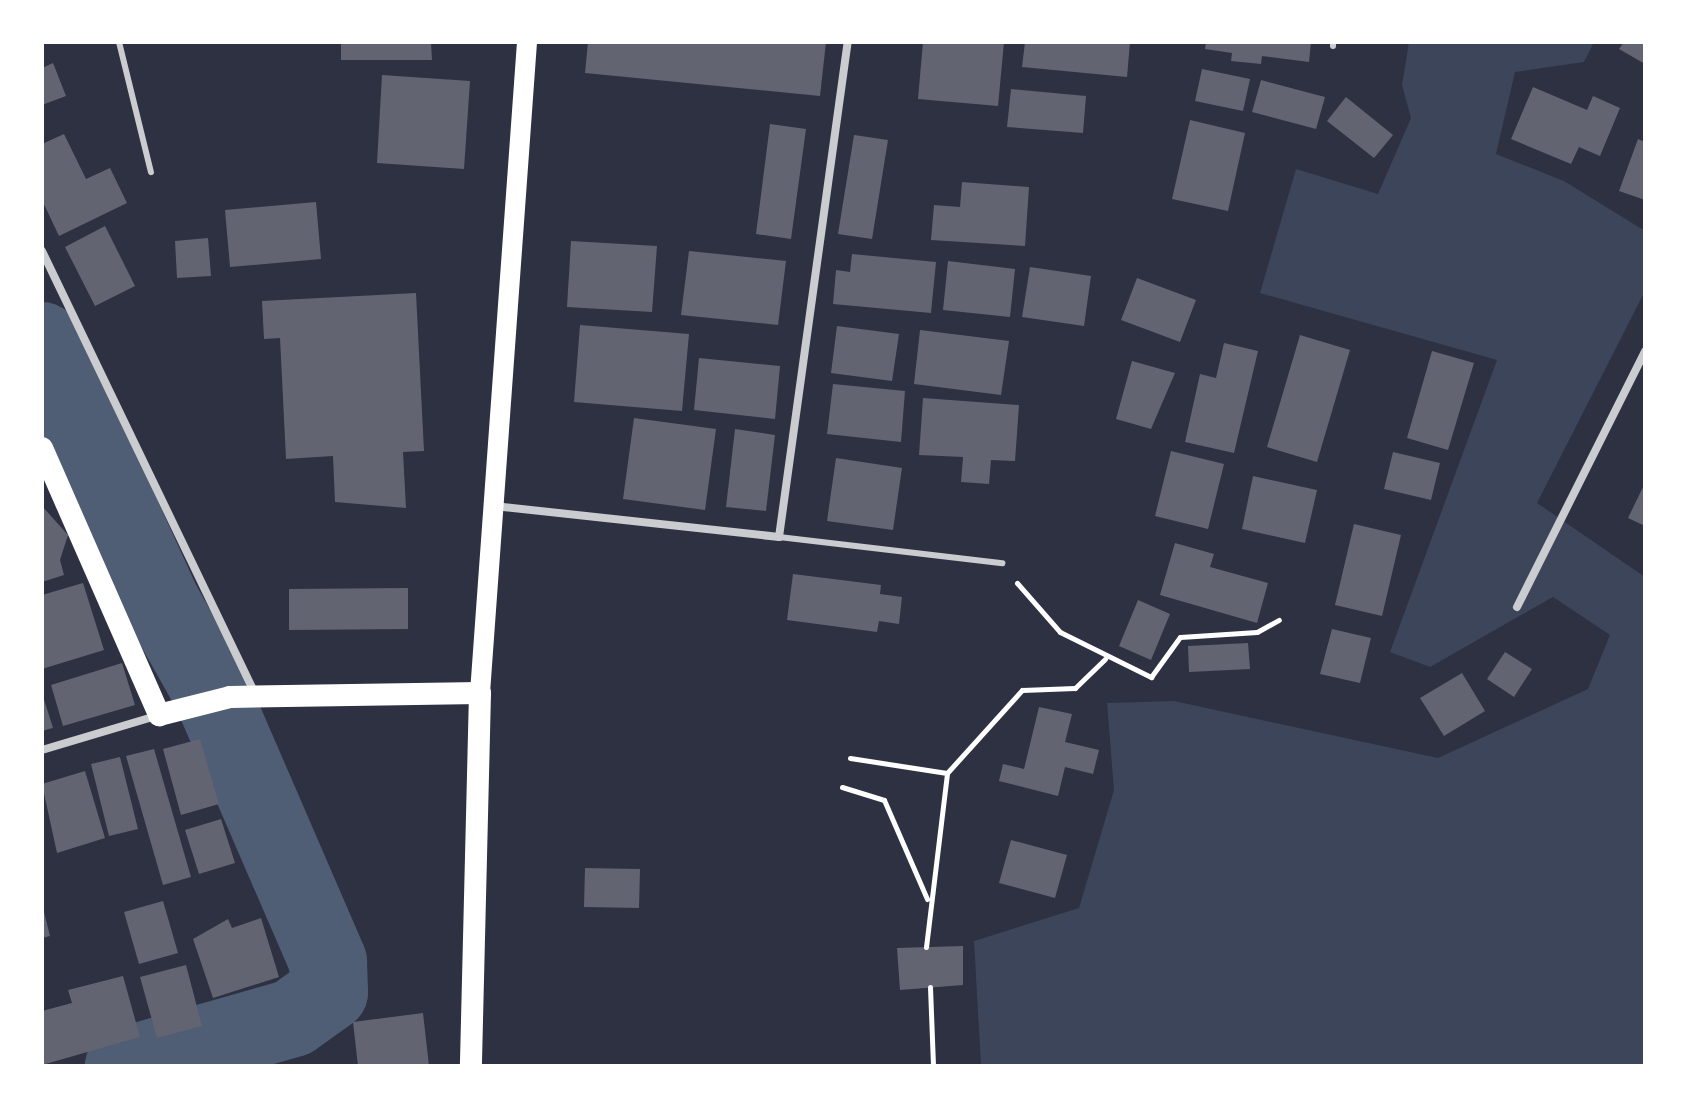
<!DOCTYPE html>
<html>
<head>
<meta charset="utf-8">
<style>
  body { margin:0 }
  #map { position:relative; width:1687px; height:1108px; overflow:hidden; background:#2d3142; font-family:Arial,sans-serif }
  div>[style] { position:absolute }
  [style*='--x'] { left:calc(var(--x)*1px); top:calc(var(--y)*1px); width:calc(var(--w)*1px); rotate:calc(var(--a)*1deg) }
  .green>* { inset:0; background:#3c4559 }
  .river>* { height:78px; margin:-39px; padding:0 39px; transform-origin:39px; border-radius:39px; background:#4f5d75 }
  .building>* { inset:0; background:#626471 }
  .path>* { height:5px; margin:-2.5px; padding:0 2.5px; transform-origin:2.5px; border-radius:2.5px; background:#fff }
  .service>* { height:6px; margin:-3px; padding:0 3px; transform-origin:3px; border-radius:3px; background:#caccd0 }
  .minor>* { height:8px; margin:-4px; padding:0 4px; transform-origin:4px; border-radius:4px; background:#caccd0 }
  .primary>* { height:20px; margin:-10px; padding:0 10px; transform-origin:10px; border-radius:10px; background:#fff }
  .trunk>* { height:22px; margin:-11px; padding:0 11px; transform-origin:11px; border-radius:11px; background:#fff }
  span { translate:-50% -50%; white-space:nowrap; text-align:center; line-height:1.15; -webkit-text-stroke:6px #fff; paint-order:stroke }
  .frame { position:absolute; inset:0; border:44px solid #fff; pointer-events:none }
</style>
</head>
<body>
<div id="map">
  <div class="green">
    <i style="clip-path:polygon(1409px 42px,1594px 42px,1584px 62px,1515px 72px,1496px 154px,1564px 181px,1645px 231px,1645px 291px,1537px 503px,1645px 577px,1645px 1066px,981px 1066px,974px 941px,1079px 908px,1114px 790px,1107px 703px,1174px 701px,1438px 758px,1588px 689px,1610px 635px,1553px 597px,1430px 667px,1390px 652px,1497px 360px,1260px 293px,1296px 169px,1378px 194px,1411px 118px,1402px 85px)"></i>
  </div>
  <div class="river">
    <i style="--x:42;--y:341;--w:289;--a:65.5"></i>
    <i style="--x:162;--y:604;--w:100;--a:60.6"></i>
    <i style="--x:211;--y:691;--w:295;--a:66.6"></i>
    <i style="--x:328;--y:962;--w:30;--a:88"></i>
    <i style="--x:329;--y:992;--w:44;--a:144.2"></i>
    <i style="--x:293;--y:1018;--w:176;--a:164.1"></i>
  </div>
  <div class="building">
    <i style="clip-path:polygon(341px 42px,431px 42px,432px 60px,341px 60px)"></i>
    <i style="clip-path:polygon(588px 42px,826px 42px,820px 96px,585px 73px)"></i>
    <i style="clip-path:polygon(923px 42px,1004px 42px,998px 106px,918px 99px)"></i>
    <i style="clip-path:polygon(1025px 42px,1130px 42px,1127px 77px,1022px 67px)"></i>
    <i style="clip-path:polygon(1206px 42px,1311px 42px,1309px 62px,1262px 56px,1261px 64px,1231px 61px,1232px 53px,1205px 49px)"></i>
    <i style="clip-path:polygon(1624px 42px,1645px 42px,1645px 64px,1619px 49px)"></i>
    <i style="clip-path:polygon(53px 63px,66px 96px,42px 105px,42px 68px)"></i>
    <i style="clip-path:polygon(1202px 69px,1250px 79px,1243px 111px,1195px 101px)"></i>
    <i style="clip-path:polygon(382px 75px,470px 81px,464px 169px,377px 163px)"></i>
    <i style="clip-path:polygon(1261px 80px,1325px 97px,1316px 129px,1252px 112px)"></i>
    <i style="clip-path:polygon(1533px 87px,1587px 110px,1593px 96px,1620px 108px,1600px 156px,1579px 147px,1571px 164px,1511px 139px)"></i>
    <i style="clip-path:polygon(1011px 89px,1086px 96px,1083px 133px,1007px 127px)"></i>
    <i style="clip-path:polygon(1346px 97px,1393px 135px,1374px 158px,1327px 121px)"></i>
    <i style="clip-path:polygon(1190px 120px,1245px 133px,1228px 211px,1172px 199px)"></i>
    <i style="clip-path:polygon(770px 124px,806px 129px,791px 239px,756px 234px)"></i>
    <i style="clip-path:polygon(64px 134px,86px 179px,110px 168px,127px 203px,59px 236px,42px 200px,42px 144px)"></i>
    <i style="clip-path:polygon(854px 135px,888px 140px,872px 239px,838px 234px)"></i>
    <i style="clip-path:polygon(1638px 139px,1645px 142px,1645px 200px,1619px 191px)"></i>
    <i style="clip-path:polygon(962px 182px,1029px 187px,1025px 246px,931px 240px,934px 205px,960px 207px)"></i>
    <i style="clip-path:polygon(316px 202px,321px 259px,230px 267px,225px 210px)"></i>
    <i style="clip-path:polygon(105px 226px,135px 286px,95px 306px,65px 247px)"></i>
    <i style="clip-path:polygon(208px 238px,211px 276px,177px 278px,175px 241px)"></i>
    <i style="clip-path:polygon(571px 241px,657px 246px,652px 312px,567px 307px)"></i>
    <i style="clip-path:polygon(689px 251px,786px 261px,778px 325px,681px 315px)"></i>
    <i style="clip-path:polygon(852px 254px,936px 262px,931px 313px,833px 304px,836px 270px,850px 272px)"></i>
    <i style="clip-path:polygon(948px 261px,1015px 269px,1010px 317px,943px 310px)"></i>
    <i style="clip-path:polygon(1030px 267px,1091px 276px,1084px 326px,1022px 317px)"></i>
    <i style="clip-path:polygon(1137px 278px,1196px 300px,1180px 342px,1121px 320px)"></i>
    <i style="clip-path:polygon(416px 293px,424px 451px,403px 452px,406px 508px,335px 502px,333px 456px,286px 459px,280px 338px,264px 339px,262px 301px)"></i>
    <i style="clip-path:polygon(580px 325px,689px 334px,682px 411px,574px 402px)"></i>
    <i style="clip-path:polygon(837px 326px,899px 334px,892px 381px,831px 373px)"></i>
    <i style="clip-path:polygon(920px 330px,1009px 341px,1001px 395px,914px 384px)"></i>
    <i style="clip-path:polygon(1300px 335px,1350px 350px,1317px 462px,1267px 447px)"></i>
    <i style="clip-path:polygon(1224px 343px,1258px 351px,1234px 453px,1185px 442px,1200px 374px,1216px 378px)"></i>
    <i style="clip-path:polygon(1432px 351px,1474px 363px,1448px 450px,1407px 438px)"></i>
    <i style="clip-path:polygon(699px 358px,780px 366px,775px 419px,694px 410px)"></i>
    <i style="clip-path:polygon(1132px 361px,1175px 373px,1151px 429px,1116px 419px)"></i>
    <i style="clip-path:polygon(833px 384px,905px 391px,901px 442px,827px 434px)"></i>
    <i style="clip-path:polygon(923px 398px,1019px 405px,1015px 461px,991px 460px,989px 484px,961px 482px,963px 457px,919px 455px)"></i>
    <i style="clip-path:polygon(634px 418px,716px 429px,705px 510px,623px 499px)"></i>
    <i style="clip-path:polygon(735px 429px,775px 435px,766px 511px,726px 507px)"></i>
    <i style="clip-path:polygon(1171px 451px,1224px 464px,1208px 529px,1155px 516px)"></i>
    <i style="clip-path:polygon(1393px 452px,1440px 463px,1431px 500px,1384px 489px)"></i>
    <i style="clip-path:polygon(836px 458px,902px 468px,893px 530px,827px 521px)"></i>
    <i style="clip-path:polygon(1253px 476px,1317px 490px,1305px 543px,1242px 529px)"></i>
    <i style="clip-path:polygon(1645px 483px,1645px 526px,1628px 518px)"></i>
    <i style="clip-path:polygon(42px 506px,68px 535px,60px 560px,64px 575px,42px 582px)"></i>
    <i style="clip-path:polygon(1354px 524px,1401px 535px,1382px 616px,1335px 605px)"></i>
    <i style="clip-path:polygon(1175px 543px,1214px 554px,1210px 567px,1268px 583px,1257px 623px,1160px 595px)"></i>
    <i style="clip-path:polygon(793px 574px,881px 585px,880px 594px,902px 597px,899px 624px,879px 621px,877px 632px,787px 620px)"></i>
    <i style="clip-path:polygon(83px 583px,104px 650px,42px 669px,42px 595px)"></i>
    <i style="clip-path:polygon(408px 588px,408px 629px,289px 630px,289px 589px)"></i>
    <i style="clip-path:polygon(1138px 600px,1170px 614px,1151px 660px,1119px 646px)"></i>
    <i style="clip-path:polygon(1332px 629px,1371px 638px,1360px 683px,1320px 674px)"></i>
    <i style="clip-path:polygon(1248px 643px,1250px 669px,1189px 672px,1188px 646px)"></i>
    <i style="clip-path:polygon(1505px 652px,1532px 669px,1514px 697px,1487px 679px)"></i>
    <i style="clip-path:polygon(122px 663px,135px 705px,63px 726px,51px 685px)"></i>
    <i style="clip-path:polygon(1462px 673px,1485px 711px,1444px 736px,1420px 698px)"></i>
    <i style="clip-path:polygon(42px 693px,53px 728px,42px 731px)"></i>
    <i style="clip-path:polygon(1039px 707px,1072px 714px,1065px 742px,1099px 750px,1093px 774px,1065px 767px,1058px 796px,999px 781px,1003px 764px,1024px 769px)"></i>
    <i style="clip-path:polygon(200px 739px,219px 804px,181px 815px,163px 749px)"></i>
    <i style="clip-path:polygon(154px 749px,191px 877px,163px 885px,126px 756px)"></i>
    <i style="clip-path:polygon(120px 757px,138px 829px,109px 836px,91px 764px)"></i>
    <i style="clip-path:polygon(85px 771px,105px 838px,57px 853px,42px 784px)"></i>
    <i style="clip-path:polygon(221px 819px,235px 863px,199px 874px,185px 830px)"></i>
    <i style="clip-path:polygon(1011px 840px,1067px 855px,1055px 898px,999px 883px)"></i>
    <i style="clip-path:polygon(585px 868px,640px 869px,639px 908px,584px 907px)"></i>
    <i style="clip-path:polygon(163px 901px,178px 953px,139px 964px,124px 912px)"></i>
    <i style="clip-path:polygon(43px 908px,50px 936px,42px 938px,42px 909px)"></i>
    <i style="clip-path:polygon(261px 918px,279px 977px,213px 998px,193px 939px,228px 919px,232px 928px)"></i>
    <i style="clip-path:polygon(963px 946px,963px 985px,900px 990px,897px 948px)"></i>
    <i style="clip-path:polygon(186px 965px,202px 1026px,157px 1038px,140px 977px)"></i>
    <i style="clip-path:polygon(123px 976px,140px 1037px,42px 1065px,42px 1011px,72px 1003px,68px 990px)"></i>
    <i style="clip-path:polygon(423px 1013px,429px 1066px,358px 1066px,353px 1022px)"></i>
  </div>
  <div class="path">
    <i style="--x:1017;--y:583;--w:65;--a:48.7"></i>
    <i style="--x:1060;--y:632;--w:102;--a:26.3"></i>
    <i style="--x:1151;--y:677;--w:49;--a:-54.1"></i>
    <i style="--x:1180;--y:637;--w:77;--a:-3.7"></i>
    <i style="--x:1257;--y:632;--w:25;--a:-29"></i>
    <i style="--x:850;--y:758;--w:98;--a:8.8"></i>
    <i style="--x:842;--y:787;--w:44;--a:17.2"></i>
    <i style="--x:884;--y:800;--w:108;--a:66.5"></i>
    <i style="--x:926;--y:947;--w:175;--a:-83.1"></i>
    <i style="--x:947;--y:773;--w:112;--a:-47.9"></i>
    <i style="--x:1022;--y:690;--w:53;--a:-2.2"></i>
    <i style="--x:1075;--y:688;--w:42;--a:-44"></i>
    <i style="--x:930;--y:987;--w:79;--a:87.8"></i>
  </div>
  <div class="service">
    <i style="--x:119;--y:42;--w:134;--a:76.2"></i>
    <i style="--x:1333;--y:46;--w:4;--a:-90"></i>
    <i style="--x:779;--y:537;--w:225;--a:6.7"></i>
  </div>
  <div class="minor">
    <i style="--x:42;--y:251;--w:491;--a:64.3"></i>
    <i style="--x:494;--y:506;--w:287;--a:6.2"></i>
    <i style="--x:779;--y:537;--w:500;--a:-82.1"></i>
    <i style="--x:1517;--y:607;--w:286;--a:-63.4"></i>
    <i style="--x:42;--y:750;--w:119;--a:-16.6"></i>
  </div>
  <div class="primary">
    <i style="--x:480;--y:693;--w:653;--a:-85.87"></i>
  </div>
  <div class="trunk">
    <i style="--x:42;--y:448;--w:292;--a:66.3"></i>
    <i style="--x:159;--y:715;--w:73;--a:-14.2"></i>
    <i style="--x:230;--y:697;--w:250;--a:-0.9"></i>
    <i style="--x:480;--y:693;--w:373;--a:91.4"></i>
  </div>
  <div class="frame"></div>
</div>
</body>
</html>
